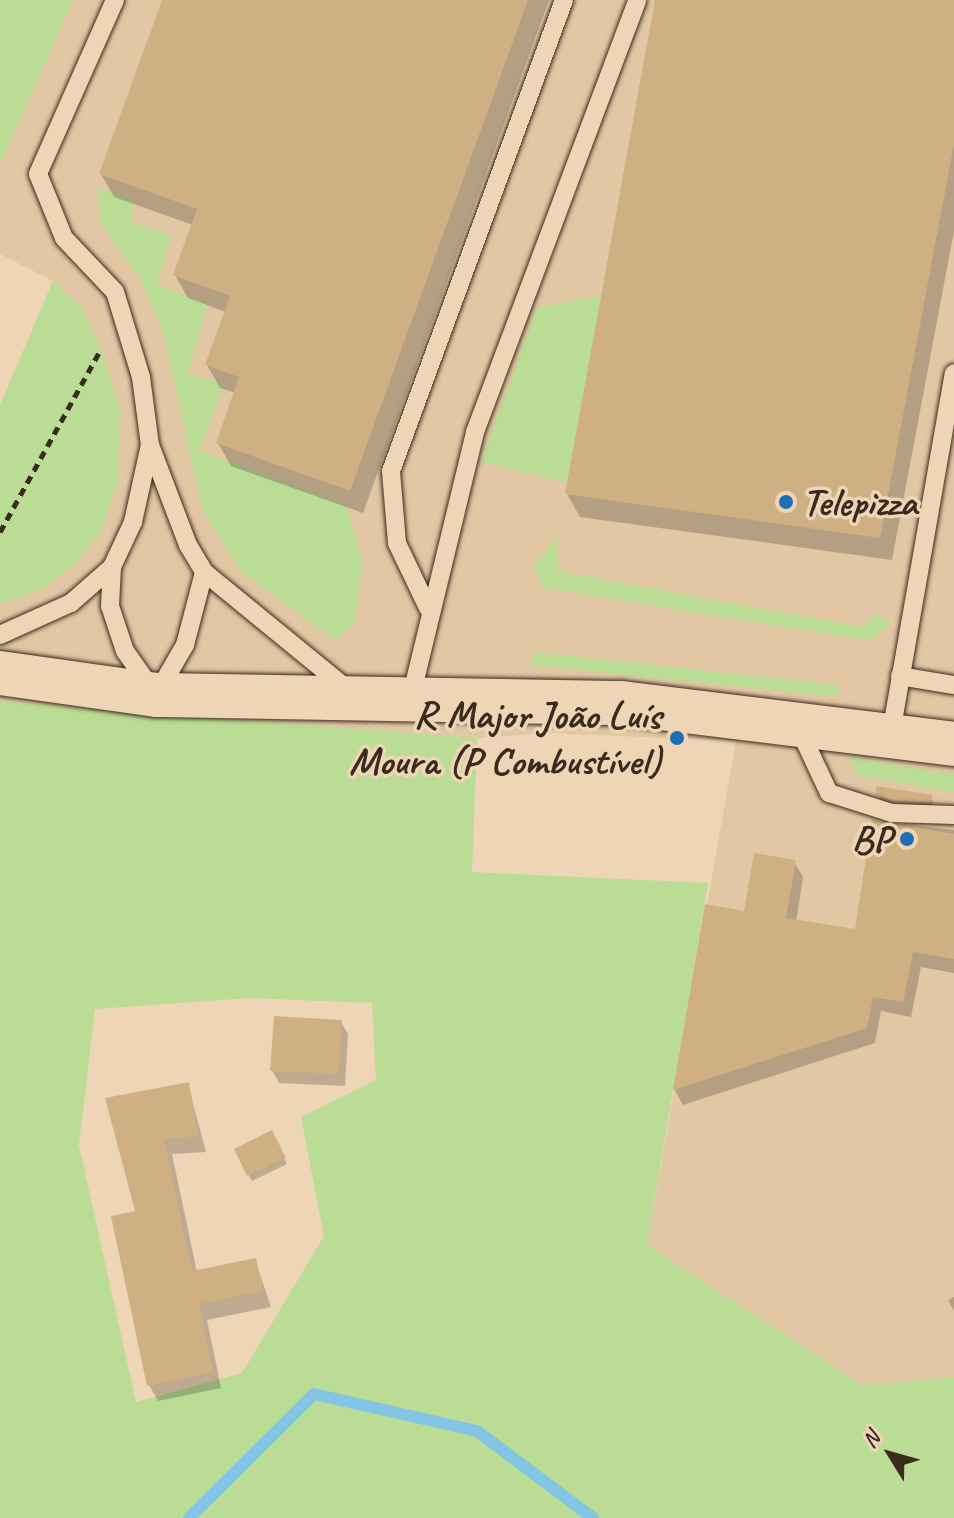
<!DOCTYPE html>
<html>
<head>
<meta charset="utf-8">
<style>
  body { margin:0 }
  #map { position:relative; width:954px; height:1518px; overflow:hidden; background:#edd5b5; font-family:Caveat,sans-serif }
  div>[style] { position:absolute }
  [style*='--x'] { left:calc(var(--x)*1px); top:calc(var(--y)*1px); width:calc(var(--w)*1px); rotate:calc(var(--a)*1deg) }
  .built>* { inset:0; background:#e1c7a3 }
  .green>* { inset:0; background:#bbdc94 }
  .shadow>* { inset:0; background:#0003 }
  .stream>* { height:12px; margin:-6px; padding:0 6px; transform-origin:6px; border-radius:6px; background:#83c5e4 }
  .building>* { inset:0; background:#cfb083 }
  .path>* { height:5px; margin-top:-2.5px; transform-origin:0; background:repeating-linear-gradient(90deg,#3b2a1e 0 8px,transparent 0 14px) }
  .roads { filter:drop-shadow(0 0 2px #3b2a1e) drop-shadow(0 0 2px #3b2a1e) }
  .lane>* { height:18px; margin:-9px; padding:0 9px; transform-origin:9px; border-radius:9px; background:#edd5b5 }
  .secondary>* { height:44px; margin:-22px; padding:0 22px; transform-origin:22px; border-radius:22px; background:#edd5b5 }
  .dots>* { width:22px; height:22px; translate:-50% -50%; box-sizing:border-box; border:4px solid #edd5b5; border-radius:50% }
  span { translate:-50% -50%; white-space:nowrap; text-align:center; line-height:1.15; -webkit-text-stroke:7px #edd5b5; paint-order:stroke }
  .poi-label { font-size:40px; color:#3b2a1e; font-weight:700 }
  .left { translate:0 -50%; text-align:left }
  .right { translate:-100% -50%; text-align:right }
  .north { position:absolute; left:850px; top:1414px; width:80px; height:80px; -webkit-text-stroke:6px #edd5b5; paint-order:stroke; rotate:307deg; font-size:22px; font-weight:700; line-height:32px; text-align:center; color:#3b2a1e }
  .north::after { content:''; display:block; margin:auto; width:28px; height:36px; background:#3b2a1e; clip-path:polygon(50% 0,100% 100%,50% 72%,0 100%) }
</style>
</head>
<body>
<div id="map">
  <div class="built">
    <i style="clip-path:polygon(73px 0,954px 0,954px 1377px,862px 1385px,647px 1245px,736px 741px,548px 733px,477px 738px,0 701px,0 405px,53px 281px,0 254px,0 164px)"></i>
  </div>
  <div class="green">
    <i style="clip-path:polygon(0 0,73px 0,0 164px)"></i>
    <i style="clip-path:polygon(97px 186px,134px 202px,131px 222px,171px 235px,157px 284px,207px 304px,188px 374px,223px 383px,200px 451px,347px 506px,363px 563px,354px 622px,336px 640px,241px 572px,202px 509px,164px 335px,140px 279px,101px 224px)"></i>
    <i style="clip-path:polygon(53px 281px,82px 308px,101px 349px,121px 411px,117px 484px,101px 531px,76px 563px,42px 589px,0 604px,0 405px)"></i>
    <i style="clip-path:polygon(604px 296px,567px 483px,481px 462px,537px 307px)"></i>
    <i style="clip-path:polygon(557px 537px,557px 571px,863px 627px,876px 614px,892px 622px,871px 641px,544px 588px,533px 566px)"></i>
    <i style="clip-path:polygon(536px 652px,836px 685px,840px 697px,530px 665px)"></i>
    <i style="clip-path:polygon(evenodd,0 701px,477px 738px,472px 872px,708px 883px,647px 1245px,862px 1385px,954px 1377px,954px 1518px,0 1518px,0 701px,250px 998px,372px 1003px,376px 1080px,301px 1117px,324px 1236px,242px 1373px,136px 1402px,79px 1145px,95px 1009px,250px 998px)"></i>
    <i style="clip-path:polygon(849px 757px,954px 774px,954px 792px,858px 776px)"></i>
  </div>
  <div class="shadow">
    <i style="clip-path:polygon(164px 0,549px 0,363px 513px,231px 466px,218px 443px,236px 393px,220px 388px,207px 365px,226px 312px,188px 298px,175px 275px,193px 225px,114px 197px,101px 174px)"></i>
    <i style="clip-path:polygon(656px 0,954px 0,954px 231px,892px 560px,580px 517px,567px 494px)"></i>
    <i style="clip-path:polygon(878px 795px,931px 797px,934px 807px,881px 801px)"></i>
    <i style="clip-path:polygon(873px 821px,954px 830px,954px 973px,921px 967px,911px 1017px,881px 1011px,875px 1043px,683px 1105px,675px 1090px,707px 907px,745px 913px,794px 862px,803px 877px,796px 922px,856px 932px)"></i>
    <i style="clip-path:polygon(341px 1022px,348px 1034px,345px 1086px,279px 1083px,272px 1070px)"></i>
    <i style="clip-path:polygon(188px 1085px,206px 1152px,172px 1154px,197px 1272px,255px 1260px,271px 1307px,207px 1320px,221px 1388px,158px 1401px,149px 1385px,137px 1212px,108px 1100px)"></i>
    <i style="clip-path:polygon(271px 1132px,287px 1164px,252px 1181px,236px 1150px)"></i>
    <i style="clip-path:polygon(954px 1297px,954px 1311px,948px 1300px)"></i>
  </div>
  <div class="stream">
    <i style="--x:189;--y:1518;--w:176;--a:-44.8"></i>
    <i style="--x:314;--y:1394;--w:167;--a:12.8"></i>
    <i style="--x:477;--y:1431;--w:145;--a:36.9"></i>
  </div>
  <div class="building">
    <i style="clip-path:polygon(162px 0,528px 0,350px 491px,216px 443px,239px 377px,205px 365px,230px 296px,173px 275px,197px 209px,99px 174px)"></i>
    <i style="clip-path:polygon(655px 0,954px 0,954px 144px,880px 538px,565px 494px)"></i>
    <i style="clip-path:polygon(877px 786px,933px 795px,931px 802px,894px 801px,875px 795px)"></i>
    <i style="clip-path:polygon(872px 819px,954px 834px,954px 959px,913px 952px,903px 1002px,873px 997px,867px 1028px,673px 1090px,705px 904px,744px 911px,754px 853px,796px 860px,786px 918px,855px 929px)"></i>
    <i style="clip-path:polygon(274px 1016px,342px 1020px,339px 1074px,270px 1071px)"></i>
    <i style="clip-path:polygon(189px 1082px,198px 1136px,164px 1139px,192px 1271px,256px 1258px,263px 1291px,199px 1304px,213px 1372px,147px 1386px,111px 1216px,135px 1211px,105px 1098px)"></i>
    <i style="clip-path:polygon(272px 1130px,286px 1158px,247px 1176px,234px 1149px)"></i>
  </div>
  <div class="path">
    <i style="--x:0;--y:532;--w:209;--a:-61.1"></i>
  </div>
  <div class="roads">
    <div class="lane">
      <i style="--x:115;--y:0;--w:190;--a:113.9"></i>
      <i style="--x:38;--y:174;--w:69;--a:67.9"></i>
      <i style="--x:64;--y:238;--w:74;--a:46.6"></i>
      <i style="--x:115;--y:292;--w:89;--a:73"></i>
      <i style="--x:141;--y:377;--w:69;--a:82.5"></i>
      <i style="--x:150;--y:445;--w:107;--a:69.2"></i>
      <i style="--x:188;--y:545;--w:31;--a:59"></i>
      <i style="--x:204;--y:572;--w:186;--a:39.3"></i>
      <i style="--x:112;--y:567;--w:39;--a:93"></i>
      <i style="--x:110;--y:606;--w:47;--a:71.6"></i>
      <i style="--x:125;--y:651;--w:54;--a:54.8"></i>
      <i style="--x:156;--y:695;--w:58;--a:-59.9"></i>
      <i style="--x:185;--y:645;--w:75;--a:-75.4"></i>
      <i style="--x:428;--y:608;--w:72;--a:-115.5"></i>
      <i style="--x:397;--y:543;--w:72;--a:-94.8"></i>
      <i style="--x:391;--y:471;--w:502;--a:-69.83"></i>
      <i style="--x:0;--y:635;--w:78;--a:-24.3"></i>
      <i style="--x:71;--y:603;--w:55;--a:-41.3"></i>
      <i style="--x:112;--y:567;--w:50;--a:-65"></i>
      <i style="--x:133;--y:522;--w:79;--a:-77.6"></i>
      <i style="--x:900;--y:676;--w:55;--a:9.5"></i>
      <i style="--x:411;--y:697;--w:273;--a:-76.4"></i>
      <i style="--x:475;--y:432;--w:461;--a:-69.4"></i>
      <i style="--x:799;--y:729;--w:71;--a:64.9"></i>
      <i style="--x:829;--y:793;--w:66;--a:17.6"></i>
      <i style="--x:892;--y:813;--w:62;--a:1.8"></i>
      <i style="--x:891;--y:733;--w:365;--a:-80.1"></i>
    </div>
    <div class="secondary">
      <i style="--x:0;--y:673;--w:158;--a:8"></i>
      <i style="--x:156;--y:695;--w:465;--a:1"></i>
      <i style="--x:621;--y:703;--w:336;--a:7"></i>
    </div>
  </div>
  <div class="dots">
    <i style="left:786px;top:502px;background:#1f6fb2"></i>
    <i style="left:677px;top:738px;background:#1f6fb2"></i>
    <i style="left:907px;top:839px;background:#1f6fb2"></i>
  </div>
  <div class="poi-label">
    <span class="left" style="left:802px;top:502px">Telepizza</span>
    <span class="right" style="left:661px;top:738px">R Major João Luís<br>Moura (P Combustível)</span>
    <span class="right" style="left:891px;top:839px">BP</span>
  </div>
  <div class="north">N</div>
</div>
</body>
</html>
